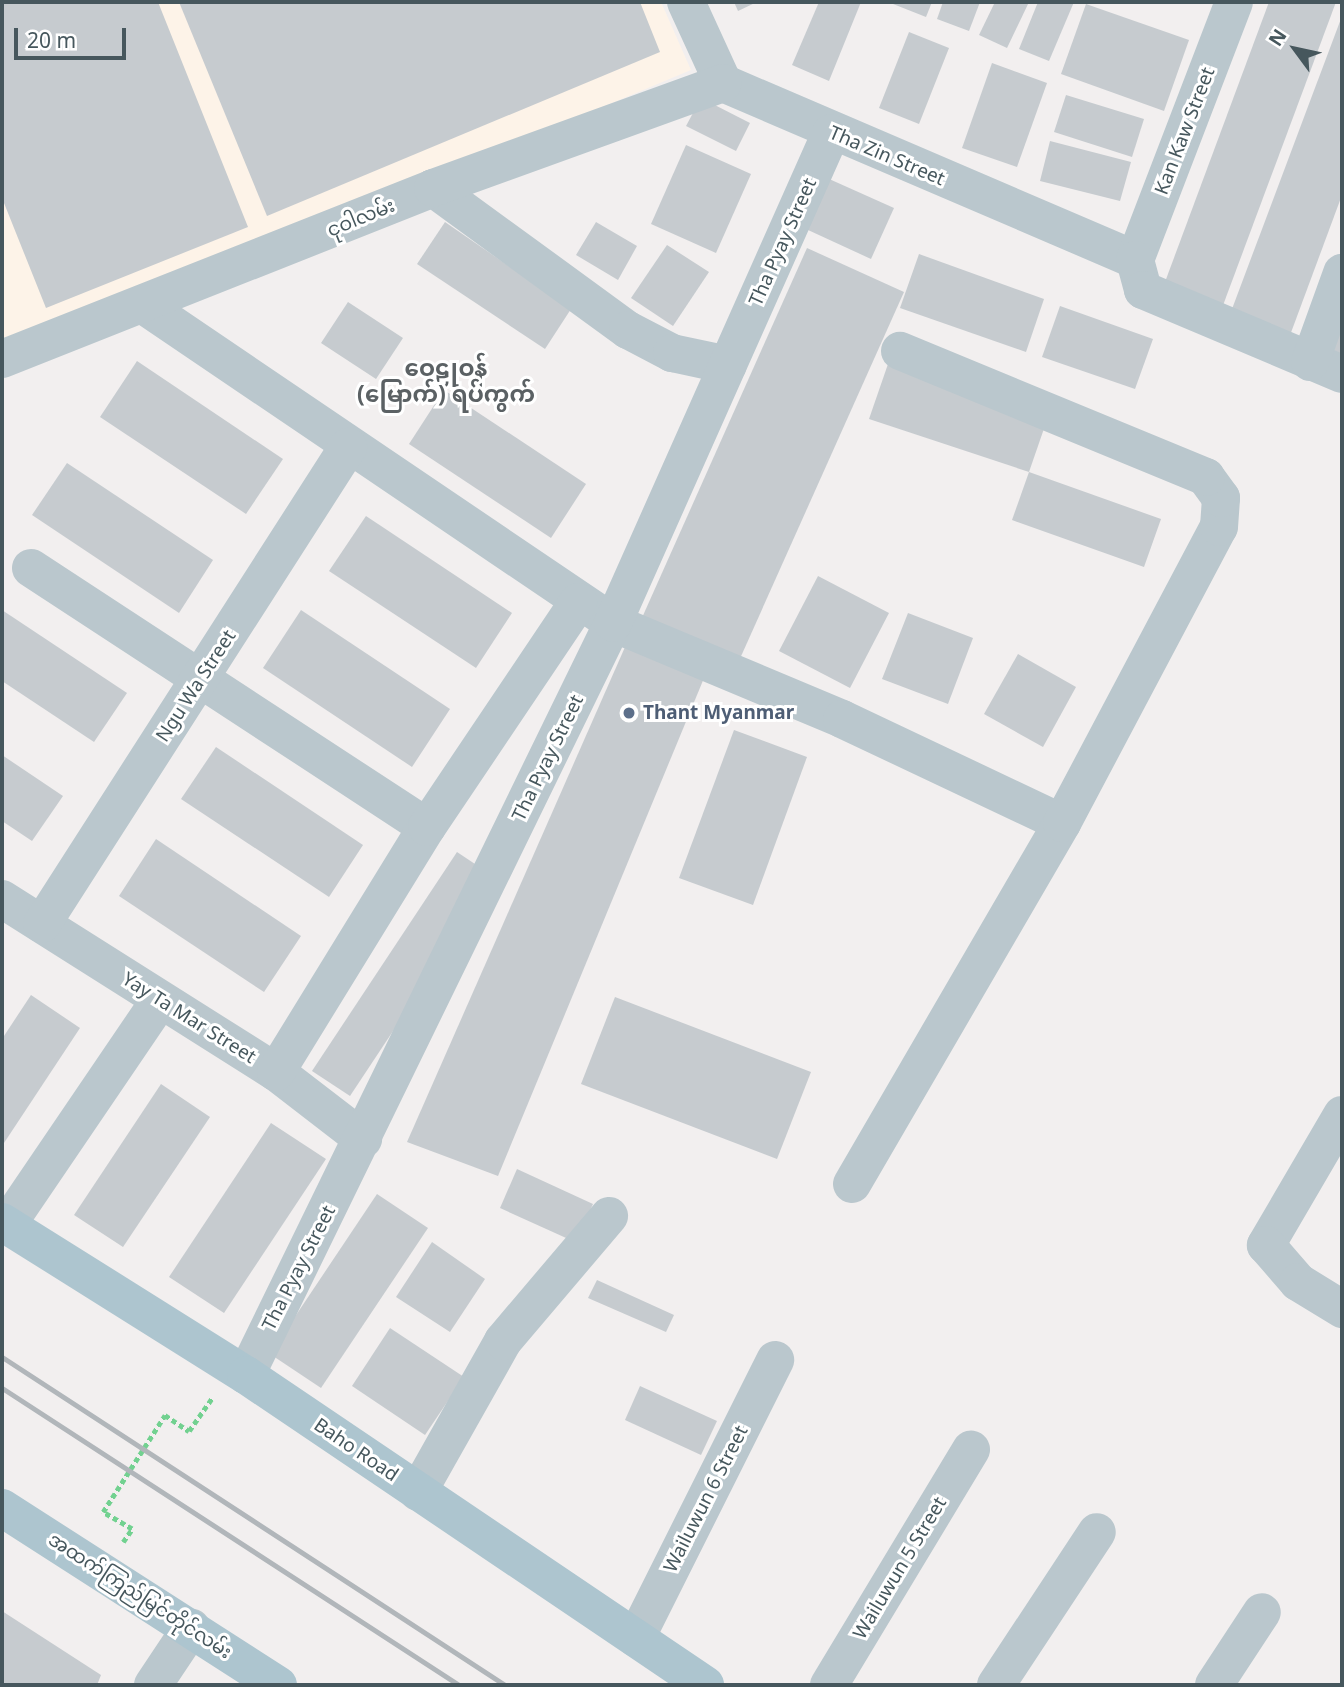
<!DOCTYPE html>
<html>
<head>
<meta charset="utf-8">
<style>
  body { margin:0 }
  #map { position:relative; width:1344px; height:1687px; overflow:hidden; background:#f2efef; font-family:"Noto Sans","Noto Sans Myanmar",sans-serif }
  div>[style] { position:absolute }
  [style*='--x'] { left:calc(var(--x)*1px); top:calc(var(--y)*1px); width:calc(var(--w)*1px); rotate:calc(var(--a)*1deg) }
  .commercial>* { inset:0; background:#fdf3e8 }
  .building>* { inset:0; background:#c6cbcf }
  .path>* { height:4.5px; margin-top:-2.25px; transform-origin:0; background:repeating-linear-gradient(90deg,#72d190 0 5px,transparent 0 8.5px) }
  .minor>* { height:38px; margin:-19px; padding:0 19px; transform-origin:19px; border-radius:19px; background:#bac7cd }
  .major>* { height:38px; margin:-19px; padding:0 19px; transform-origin:19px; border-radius:19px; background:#adc5cf }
  .rail>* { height:5px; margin:-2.5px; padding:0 2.5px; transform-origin:2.5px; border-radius:2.5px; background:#b1b6ba }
  .dots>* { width:19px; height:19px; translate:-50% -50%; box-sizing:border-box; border:4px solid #fff; border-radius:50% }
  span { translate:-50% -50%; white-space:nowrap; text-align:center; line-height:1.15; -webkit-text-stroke:6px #fff; paint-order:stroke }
  .street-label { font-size:19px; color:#46575d }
  .service-label { font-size:19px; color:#4e5e75; font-weight:700 }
  .left { translate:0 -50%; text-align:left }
  .quarter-label { font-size:23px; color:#5b6164; font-weight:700 }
  .frame { position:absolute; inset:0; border:4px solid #46575d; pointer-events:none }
  .north { position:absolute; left:1260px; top:14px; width:70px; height:70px; -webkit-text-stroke:5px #fff; paint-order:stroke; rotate:303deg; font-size:19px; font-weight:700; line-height:28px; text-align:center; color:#46575d }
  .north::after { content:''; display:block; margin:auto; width:24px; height:32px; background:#46575d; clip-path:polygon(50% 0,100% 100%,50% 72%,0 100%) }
  .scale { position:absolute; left:14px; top:28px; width:112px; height:32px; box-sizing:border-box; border:4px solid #46575d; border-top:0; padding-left:9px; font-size:21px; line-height:24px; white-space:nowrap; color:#46575d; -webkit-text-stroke:5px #fff; paint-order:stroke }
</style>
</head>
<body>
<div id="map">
  <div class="commercial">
    <i style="clip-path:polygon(2px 2px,661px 2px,691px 70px,2px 358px)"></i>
  </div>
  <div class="building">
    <i style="clip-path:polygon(2px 2px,158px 2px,248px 227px,46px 308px,2px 198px)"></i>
    <i style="clip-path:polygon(179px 2px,640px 2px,660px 52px,267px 216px)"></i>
    <i style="clip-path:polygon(734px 2px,757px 2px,738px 11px)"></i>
    <i style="clip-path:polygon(819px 2px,861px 2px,829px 81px,792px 65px)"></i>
    <i style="clip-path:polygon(888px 2px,932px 2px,926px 17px)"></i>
    <i style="clip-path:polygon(943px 2px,980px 2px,969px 31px,937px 19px)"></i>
    <i style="clip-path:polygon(995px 2px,1029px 2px,1007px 48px,979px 35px)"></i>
    <i style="clip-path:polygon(1038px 2px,1074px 2px,1049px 61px,1019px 49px)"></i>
    <i style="clip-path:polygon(1269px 2px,1336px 2px,1222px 308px,1165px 282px)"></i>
    <i style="clip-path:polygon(1086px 4px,1189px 40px,1164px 111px,1061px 74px)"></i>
    <i style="clip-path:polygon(1342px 16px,1342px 195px,1289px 338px,1229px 317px)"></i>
    <i style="clip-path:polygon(909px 32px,949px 48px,919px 124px,879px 108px)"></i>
    <i style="clip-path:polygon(992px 63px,1047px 83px,1017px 167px,962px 148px)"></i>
    <i style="clip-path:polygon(1066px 95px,1144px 119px,1132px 157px,1054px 132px)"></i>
    <i style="clip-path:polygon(701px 98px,750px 123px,736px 151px,686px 126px)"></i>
    <i style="clip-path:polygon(1050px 141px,1131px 162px,1120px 201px,1040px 181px)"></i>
    <i style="clip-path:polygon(686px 145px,751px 174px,716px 253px,651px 224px)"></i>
    <i style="clip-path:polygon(818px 174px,894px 208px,871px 259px,795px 224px)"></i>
    <i style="clip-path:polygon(445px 222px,571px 309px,545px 349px,417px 264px)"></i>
    <i style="clip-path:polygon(596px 222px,637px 246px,618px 280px,576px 255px)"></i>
    <i style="clip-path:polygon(667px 245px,709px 272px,673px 326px,631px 298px)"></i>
    <i style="clip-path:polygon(807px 248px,904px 292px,738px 663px,641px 620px)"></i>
    <i style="clip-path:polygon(919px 254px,1044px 299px,1026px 352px,900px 308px)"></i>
    <i style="clip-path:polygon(1342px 299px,1342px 359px,1323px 352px)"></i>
    <i style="clip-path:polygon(348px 302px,403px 338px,376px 379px,321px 343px)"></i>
    <i style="clip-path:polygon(1060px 306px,1153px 339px,1135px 389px,1042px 357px)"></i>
    <i style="clip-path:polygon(137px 361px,283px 459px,246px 514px,100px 417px)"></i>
    <i style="clip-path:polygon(888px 364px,1048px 417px,1029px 472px,869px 419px)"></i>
    <i style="clip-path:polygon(444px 390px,586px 484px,551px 538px,409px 444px)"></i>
    <i style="clip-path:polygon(67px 463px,213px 560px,179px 613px,32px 515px)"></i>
    <i style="clip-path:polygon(1029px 472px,1161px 519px,1144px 567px,1012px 520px)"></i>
    <i style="clip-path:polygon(366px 516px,512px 613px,476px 668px,329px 571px)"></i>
    <i style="clip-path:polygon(818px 576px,889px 613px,850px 688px,779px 651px)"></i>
    <i style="clip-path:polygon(2px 610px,127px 693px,94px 742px,2px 681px)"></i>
    <i style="clip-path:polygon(301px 610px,450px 709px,412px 767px,263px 668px)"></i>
    <i style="clip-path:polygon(908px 613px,973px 638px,948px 704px,882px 679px)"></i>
    <i style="clip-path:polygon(629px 638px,709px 666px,498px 1176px,407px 1142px)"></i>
    <i style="clip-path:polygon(1018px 654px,1076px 687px,1043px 747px,984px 714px)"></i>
    <i style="clip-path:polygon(734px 730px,807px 757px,753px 905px,679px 878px)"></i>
    <i style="clip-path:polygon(216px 747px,363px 845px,329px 897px,181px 799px)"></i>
    <i style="clip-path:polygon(2px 755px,63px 796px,32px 841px,2px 821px)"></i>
    <i style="clip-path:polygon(156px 839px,301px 936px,264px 992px,119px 896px)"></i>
    <i style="clip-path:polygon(457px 852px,484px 870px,452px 942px,350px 1096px,312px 1071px)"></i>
    <i style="clip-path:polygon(31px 995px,80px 1028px,2px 1146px,2px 1039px)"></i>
    <i style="clip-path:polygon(615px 997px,811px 1072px,777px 1159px,581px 1084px)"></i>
    <i style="clip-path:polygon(161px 1084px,210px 1117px,123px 1247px,74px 1215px)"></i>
    <i style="clip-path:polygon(271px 1123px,326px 1159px,224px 1313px,169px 1277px)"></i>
    <i style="clip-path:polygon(517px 1169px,593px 1204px,575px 1242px,500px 1208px)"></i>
    <i style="clip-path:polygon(377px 1194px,428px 1228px,321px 1388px,270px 1354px)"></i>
    <i style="clip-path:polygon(432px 1242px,485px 1279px,450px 1332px,396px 1297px)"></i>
    <i style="clip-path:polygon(597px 1280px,674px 1315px,666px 1332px,588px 1298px)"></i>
    <i style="clip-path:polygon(390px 1328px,464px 1377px,425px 1435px,352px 1386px)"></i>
    <i style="clip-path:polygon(640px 1386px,717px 1421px,701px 1455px,625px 1420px)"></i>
    <i style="clip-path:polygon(2px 1611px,101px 1675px,97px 1685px,2px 1685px)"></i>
  </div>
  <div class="path">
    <i style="--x:123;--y:1542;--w:16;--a:-55"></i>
    <i style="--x:132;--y:1529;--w:34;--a:-150"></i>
    <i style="--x:103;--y:1512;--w:115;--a:-57.4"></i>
    <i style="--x:165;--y:1415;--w:29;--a:34"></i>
    <i style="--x:189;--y:1431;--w:40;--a:-55.1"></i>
  </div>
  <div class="minor">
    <i style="--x:686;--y:2;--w:89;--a:65.4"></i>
    <i style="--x:723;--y:83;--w:448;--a:23.2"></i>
    <i style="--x:433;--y:188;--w:241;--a:36.1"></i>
    <i style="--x:628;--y:330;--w:50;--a:27.6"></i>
    <i style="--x:672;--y:353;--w:57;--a:12.1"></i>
    <i style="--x:1135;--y:260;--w:276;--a:-69"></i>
    <i style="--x:1135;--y:260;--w:31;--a:75"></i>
    <i style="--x:1143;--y:290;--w:216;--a:22.9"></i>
    <i style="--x:145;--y:306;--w:565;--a:34.11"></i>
    <i style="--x:613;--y:623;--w:248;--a:22.7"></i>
    <i style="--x:842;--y:719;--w:243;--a:25.3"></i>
    <i style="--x:2;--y:359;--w:464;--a:-21.6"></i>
    <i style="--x:433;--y:188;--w:308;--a:-19.9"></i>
    <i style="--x:1310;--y:362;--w:95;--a:-70.2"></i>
    <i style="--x:31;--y:568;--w:473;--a:33.2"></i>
    <i style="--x:2;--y:899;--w:324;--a:32.3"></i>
    <i style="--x:276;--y:1072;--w:110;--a:37.6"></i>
    <i style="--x:42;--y:924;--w:567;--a:-57.32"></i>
    <i style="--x:276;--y:1072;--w:288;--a:-58.4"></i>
    <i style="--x:427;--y:827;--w:271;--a:-56.1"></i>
    <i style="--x:1342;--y:1115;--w:151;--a:120.3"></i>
    <i style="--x:1266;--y:1245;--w:49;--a:49.1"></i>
    <i style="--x:1298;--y:1282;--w:52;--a:31.5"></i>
    <i style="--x:852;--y:1184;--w:418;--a:-59.8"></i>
    <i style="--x:1062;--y:823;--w:335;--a:-62.1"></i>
    <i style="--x:1219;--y:527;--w:29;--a:-86"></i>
    <i style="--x:1221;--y:498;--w:26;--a:-126"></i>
    <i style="--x:1206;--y:477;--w:331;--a:-157.6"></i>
    <i style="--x:7;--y:1225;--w:271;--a:-55.8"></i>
    <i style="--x:246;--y:1375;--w:837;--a:-63.99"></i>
    <i style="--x:613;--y:623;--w:536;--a:-66.02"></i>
    <i style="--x:418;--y:1492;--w:173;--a:-60.6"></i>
    <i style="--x:503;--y:1341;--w:164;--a:-49.7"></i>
    <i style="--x:636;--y:1638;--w:311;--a:-63.4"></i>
    <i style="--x:153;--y:1685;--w:69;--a:-56.3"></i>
    <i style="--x:829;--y:1685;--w:275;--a:-58.9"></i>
    <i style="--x:996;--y:1685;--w:183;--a:-56.6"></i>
    <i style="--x:1214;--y:1685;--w:87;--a:-56.7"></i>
  </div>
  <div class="major">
    <i style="--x:2;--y:1222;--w:288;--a:32.1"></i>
    <i style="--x:246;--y:1375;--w:554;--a:34.03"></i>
    <i style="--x:2;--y:1508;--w:328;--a:32.7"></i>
  </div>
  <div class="rail">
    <i style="--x:2;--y:1357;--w:600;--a:33.11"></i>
    <i style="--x:2;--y:1388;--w:545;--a:33.02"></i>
  </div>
  <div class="dots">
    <i style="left:629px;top:713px;background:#5c6f8a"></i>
  </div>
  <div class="street-label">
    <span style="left:1185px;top:131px;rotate:-69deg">Kan Kaw Street</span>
    <span style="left:887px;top:156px;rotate:23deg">Tha Zin Street</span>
    <span style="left:361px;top:218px;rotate:-22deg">ငုဝါလမ်း</span>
    <span style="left:783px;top:242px;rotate:-66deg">Tha Pyay Street</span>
    <span style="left:196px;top:686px;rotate:-57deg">Ngu Wa Street</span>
    <span style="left:548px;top:758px;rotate:-64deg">Tha Pyay Street</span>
    <span style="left:189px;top:1018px;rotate:32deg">Yay Ta Mar Street</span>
    <span style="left:299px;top:1268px;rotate:-63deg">Tha Pyay Street</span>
    <span style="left:356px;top:1450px;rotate:34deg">Baho Road</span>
    <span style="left:706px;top:1499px;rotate:-63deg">Wailuwun 6 Street</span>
    <span style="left:900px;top:1568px;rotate:-59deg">Wailuwun 5 Street</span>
    <span style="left:140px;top:1596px;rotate:33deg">အထက်ကြည်မြင်တိုင်လမ်း</span>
  </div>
  <div class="service-label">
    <span class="left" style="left:643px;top:713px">Thant Myanmar</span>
  </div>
  <div class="quarter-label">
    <span style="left:446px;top:380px">ဝေဠုဝန်<br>(မြောက်) ရပ်ကွက်</span>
  </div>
  <div class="frame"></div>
  <div class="north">N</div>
  <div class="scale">20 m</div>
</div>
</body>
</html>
